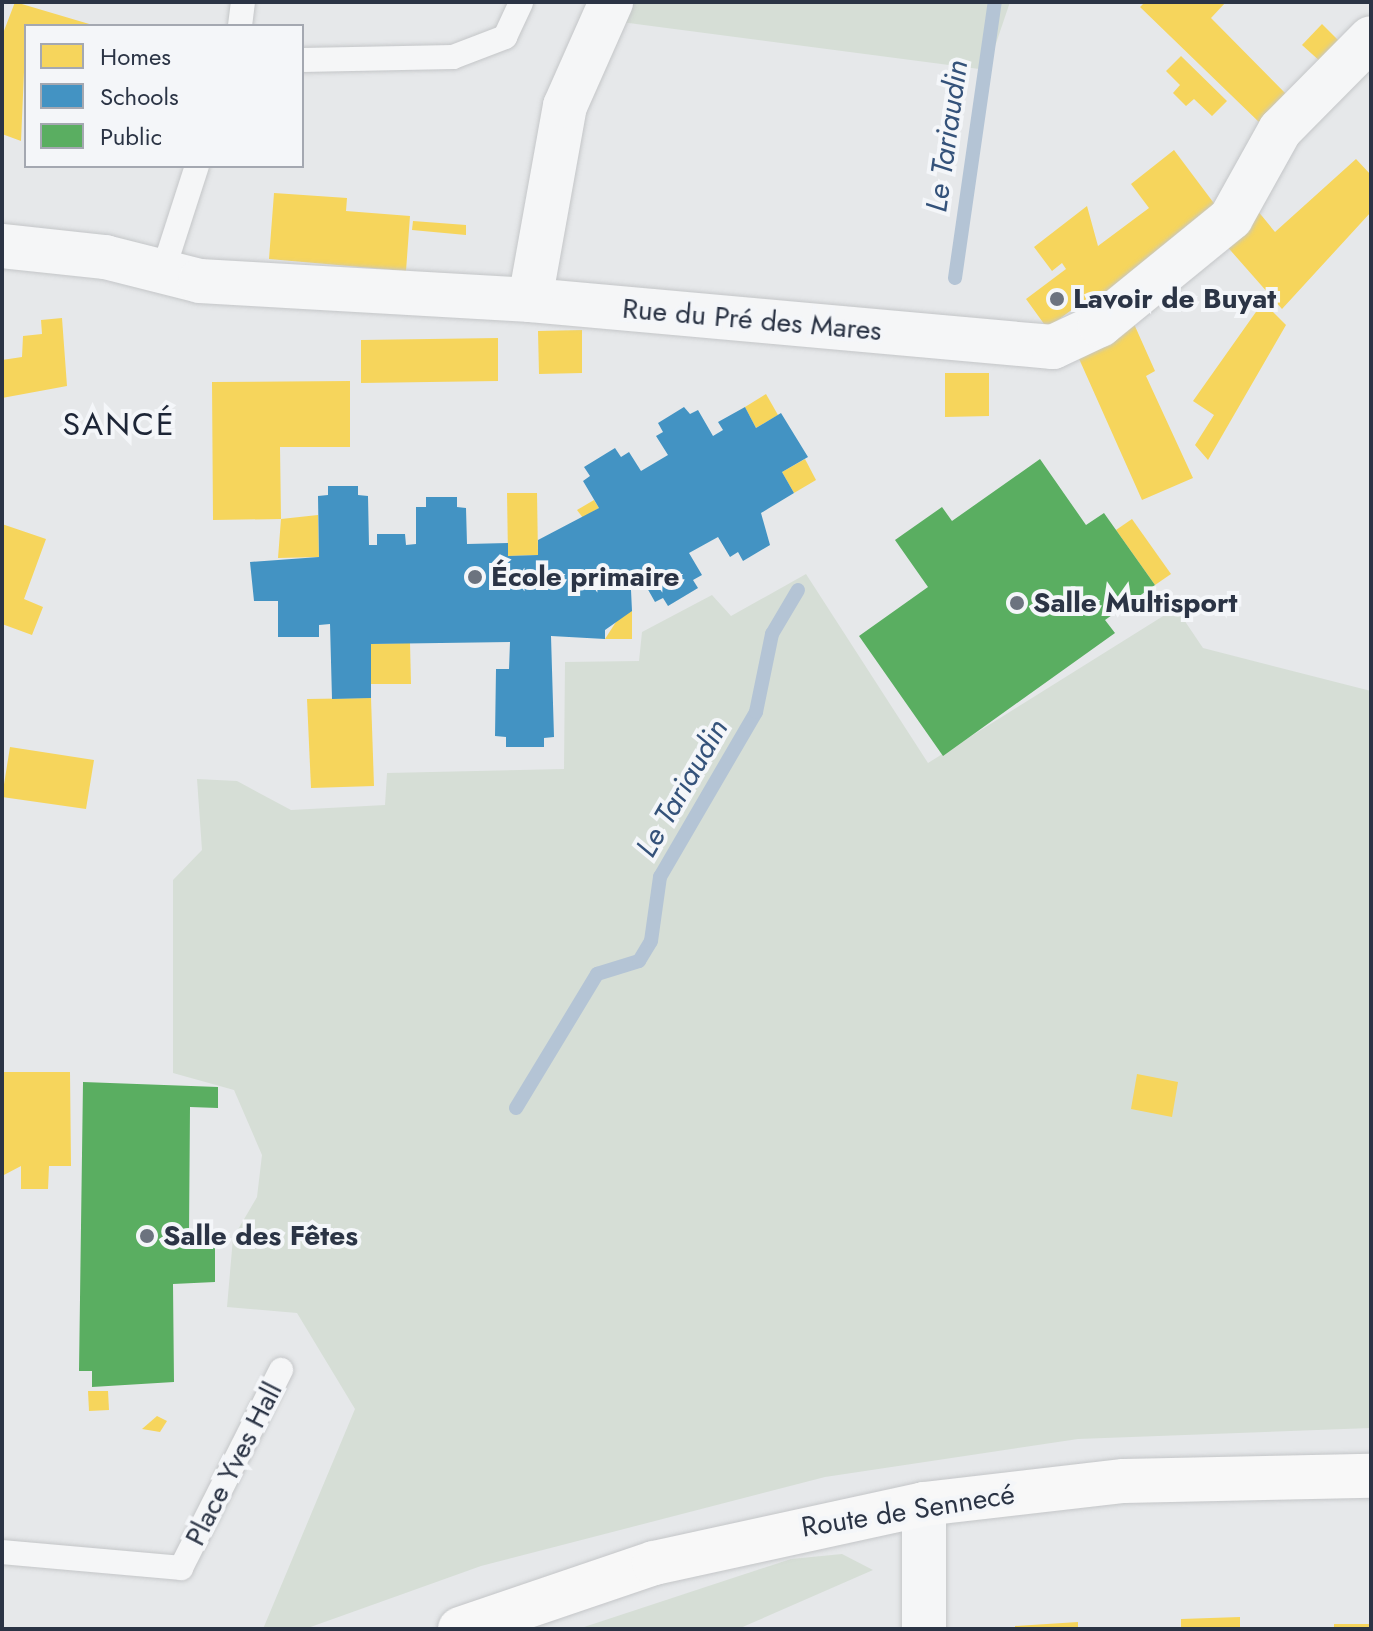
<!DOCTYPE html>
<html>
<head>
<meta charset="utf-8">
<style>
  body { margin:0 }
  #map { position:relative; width:1373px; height:1631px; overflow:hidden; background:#e6e8ea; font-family:Jost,sans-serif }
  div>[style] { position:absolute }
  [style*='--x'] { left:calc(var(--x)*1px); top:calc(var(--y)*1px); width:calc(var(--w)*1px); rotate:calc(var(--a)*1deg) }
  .green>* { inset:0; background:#d6ded6 }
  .homes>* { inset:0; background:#f6d55c }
  .schools>* { inset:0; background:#4393c3 }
  .public>* { inset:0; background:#5aae61 }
  .stream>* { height:14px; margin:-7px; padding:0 7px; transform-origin:7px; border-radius:7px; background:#b4c4d5 }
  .roads { filter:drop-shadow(0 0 2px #c4c6c8) drop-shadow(0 0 2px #c4c6c8) }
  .lane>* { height:24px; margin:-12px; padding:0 12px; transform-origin:12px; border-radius:12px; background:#f5f6f7 }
  .street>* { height:44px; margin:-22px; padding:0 22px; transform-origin:22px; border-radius:22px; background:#f5f6f7 }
  .secondary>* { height:44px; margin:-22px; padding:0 22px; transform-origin:22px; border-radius:22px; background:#f8f8f8 }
  .dots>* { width:22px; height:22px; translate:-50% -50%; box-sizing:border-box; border:4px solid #f4f6f9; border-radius:50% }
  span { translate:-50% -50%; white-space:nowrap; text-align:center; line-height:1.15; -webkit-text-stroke:8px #f4f6f9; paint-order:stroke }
  .poi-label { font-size:28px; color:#2b3445; font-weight:700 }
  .left { translate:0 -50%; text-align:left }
  .street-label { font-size:28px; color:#2b3445 }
  .water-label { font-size:30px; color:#34527a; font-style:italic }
  .quarter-label { font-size:32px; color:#1d2536; letter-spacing:2px }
  .frame { position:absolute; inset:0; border:4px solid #2b3445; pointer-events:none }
  .legend { position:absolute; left:24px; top:24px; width:280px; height:144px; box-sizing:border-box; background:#f4f6f9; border:2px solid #a4a8b1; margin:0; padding:10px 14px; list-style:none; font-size:24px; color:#2b3445 }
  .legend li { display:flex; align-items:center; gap:16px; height:40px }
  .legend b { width:40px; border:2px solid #a4a8b1 }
</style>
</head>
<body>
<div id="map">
  <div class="green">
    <i style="clip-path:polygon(633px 2px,1010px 2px,987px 70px,621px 22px)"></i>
    <i style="clip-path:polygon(806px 574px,928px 763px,1176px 608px,1203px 648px,1371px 691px,1371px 1428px,1078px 1439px,825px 1477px,481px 1566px,305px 1629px,263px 1629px,355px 1409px,297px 1313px,227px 1307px,233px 1238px,257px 1197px,262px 1155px,234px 1090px,173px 1073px,173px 880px,202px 850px,197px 779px,237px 781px,291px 810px,385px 805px,387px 773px,564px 769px,565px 662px,639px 661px,642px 632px,712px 595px,731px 616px)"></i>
    <i style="clip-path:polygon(842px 1554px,873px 1570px,738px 1629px,578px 1629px,791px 1559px)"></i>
  </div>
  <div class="homes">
    <i style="clip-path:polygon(15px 2px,96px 26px,26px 26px,21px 141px,2px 134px,2px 36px)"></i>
    <i style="clip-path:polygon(1145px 2px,1226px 2px,1211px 18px,1289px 97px,1261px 124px,1140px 7px)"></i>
    <i style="clip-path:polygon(1322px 24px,1342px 44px,1322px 63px,1302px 45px)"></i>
    <i style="clip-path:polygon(1181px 56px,1227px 101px,1212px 116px,1194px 99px,1186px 106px,1173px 93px,1180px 85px,1166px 71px)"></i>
    <i style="clip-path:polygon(1174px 150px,1219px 210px,1098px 311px,1088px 298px,1047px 328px,1026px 299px,1066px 269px,1062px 263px,1052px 271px,1034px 247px,1087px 206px,1098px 246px,1149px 208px,1131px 184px)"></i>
    <i style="clip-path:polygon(1356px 159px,1371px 175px,1371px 212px,1282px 309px,1224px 243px,1257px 210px,1275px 232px)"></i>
    <i style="clip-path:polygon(274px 193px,347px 198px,346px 211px,410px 216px,406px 271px,269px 259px)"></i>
    <i style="clip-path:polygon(413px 221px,466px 225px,466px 235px,412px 230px)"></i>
    <i style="clip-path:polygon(1263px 302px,1286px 325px,1208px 460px,1195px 445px,1214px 415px,1193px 401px)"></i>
    <i style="clip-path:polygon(62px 318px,67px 386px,2px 398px,2px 360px,22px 357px,23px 336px,42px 334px,41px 320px)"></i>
    <i style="clip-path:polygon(1134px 324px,1155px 371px,1146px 376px,1193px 478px,1142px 500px,1076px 352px)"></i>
    <i style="clip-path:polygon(582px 330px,582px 373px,539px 374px,538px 331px)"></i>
    <i style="clip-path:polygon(498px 338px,498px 381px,361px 383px,361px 340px)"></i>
    <i style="clip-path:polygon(945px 373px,989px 373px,989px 416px,945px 417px)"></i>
    <i style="clip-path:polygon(350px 381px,350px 447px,280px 447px,281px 519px,318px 515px,319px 557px,278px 558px,281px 519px,213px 520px,212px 382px)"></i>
    <i style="clip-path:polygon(766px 394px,778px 415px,756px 428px,745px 407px)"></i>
    <i style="clip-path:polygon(805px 459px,816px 480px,794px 493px,782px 472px)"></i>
    <i style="clip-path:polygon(507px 493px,537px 493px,538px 555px,508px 556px)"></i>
    <i style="clip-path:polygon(594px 500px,599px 508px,583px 518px,577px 510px)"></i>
    <i style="clip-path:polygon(1132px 519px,1171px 574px,1155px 585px,1116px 530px)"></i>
    <i style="clip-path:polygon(2px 524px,46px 539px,24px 599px,43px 607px,32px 635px,2px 624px)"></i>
    <i style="clip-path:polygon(623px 611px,632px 611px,632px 639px,605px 639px)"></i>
    <i style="clip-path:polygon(410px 643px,411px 684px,371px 684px,371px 644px)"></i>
    <i style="clip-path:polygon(371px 698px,374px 786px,311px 788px,307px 699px)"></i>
    <i style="clip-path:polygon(10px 747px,94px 760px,86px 809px,2px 797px)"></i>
    <i style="clip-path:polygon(2px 1072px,70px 1072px,71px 1166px,49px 1166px,48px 1189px,21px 1189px,21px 1166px,2px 1176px)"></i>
    <i style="clip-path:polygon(1137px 1074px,1178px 1082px,1172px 1117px,1131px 1109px)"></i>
    <i style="clip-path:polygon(88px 1391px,108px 1391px,109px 1410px,89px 1411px)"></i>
    <i style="clip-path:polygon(157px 1416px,167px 1421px,160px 1432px,142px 1429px)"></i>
    <i style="clip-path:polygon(1240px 1617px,1240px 1629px,1181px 1629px,1181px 1619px)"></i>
    <i style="clip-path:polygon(1078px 1622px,1078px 1629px,1015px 1629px,1015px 1626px)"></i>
    <i style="clip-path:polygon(1334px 1624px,1371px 1624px,1371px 1629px,1334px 1629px)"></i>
  </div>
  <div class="schools">
    <i style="clip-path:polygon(684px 407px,690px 414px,698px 410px,713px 436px,723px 430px,718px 422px,745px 407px,756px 428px,781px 413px,808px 457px,782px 472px,794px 493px,761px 513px,770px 545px,743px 561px,738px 552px,730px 557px,718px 537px,689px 553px,702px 575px,693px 580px,698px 588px,668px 606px,663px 598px,655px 602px,642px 579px,623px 590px,631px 590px,632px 611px,605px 630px,605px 639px,551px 636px,554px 737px,544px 738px,544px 747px,506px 747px,506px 737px,495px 736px,496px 669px,509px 669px,510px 642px,371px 644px,371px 698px,332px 699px,330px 624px,319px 625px,319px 637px,278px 637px,278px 601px,254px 601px,250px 562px,319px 557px,318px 496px,328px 495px,328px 486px,358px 486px,358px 495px,368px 496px,369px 545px,377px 545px,377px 534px,405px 534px,406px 545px,416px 544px,416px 507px,426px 507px,426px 497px,457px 497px,457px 507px,466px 508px,467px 544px,508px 543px,508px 556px,538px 555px,538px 540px,599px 508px,583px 481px,590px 476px,584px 467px,615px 448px,621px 457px,629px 452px,641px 471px,668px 455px,656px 436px,663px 432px,658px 423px)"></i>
  </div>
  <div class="public">
    <i style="clip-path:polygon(1040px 459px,1086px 525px,1104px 513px,1155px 585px,1105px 620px,1115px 633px,943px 756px,859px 636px,928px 587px,895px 540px,942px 507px,952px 521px)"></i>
    <i style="clip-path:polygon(83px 1082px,218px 1087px,218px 1108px,190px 1107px,189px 1233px,215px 1233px,215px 1282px,173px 1284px,174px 1382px,92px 1387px,92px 1371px,79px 1371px)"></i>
  </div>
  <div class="stream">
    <i style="--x:955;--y:278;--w:279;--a:-81.8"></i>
    <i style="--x:516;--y:1108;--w:157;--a:-58.8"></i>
    <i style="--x:597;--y:974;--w:44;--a:-17.2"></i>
    <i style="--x:639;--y:961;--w:23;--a:-59"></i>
    <i style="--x:651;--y:941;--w:65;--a:-82"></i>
    <i style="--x:660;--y:877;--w:191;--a:-59.8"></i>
    <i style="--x:756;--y:712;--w:80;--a:-78.4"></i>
    <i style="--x:772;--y:634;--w:51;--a:-59.4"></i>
  </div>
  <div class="roads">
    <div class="lane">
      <i style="--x:240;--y:26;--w:24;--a:-83"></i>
      <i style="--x:302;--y:60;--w:151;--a:-1.1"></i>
      <i style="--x:453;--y:57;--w:56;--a:-21"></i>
      <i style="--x:505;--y:37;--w:38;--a:-65"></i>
      <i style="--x:163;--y:271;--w:110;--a:-72.1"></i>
      <i style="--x:2;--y:1552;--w:180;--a:5.1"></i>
      <i style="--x:181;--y:1568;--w:222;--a:-63.2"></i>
    </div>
    <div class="street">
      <i style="--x:2;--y:246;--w:104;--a:6.1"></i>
      <i style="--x:105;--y:257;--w:98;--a:14.2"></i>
      <i style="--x:200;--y:281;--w:331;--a:3.3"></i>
      <i style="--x:530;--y:300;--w:525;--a:5.14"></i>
      <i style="--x:1053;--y:347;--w:52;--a:-25.1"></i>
      <i style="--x:1100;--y:325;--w:169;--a:-39.2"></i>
      <i style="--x:1231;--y:218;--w:101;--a:-60.9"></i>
      <i style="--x:1280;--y:130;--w:129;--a:-45.3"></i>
      <i style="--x:530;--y:300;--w:197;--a:-79.8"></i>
      <i style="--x:565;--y:106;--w:114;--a:-66.1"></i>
      <i style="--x:924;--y:1629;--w:125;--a:-90"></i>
    </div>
    <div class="secondary">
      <i style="--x:460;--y:1629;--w:205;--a:-18.8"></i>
      <i style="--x:654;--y:1563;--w:276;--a:-12.3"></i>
      <i style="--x:924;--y:1504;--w:201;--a:-6.6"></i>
      <i style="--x:1124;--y:1481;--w:247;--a:-1.2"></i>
    </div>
  </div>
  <div class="dots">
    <i style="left:1057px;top:299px;background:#6c737f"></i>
    <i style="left:475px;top:577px;background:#6c737f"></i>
    <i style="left:1017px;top:603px;background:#6c737f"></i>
    <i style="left:147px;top:1236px;background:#6c737f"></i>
  </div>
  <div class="poi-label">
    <span class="left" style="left:1073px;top:299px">Lavoir de Buyat</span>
    <span class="left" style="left:491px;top:577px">École primaire</span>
    <span class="left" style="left:1033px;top:603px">Salle Multisport</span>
    <span class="left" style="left:163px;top:1236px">Salle des Fêtes</span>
  </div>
  <div class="street-label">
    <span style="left:752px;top:320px;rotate:5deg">Rue du Pré des Mares</span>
    <span style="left:234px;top:1464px;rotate:-63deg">Place Yves Hall</span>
    <span style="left:908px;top:1511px;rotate:-9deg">Route de Sennecé</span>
  </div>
  <div class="water-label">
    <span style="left:947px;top:136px;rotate:-82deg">Le Tariaudin</span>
    <span style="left:682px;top:788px;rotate:-60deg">Le Tariaudin</span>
  </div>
  <div class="quarter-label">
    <span style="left:119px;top:424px">SANCÉ</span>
  </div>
  <div class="frame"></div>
  <ul class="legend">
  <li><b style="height:22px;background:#f6d55c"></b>Homes</li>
  <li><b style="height:22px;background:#4393c3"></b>Schools</li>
  <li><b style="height:22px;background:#5aae61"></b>Public</li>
  </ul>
</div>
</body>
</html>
